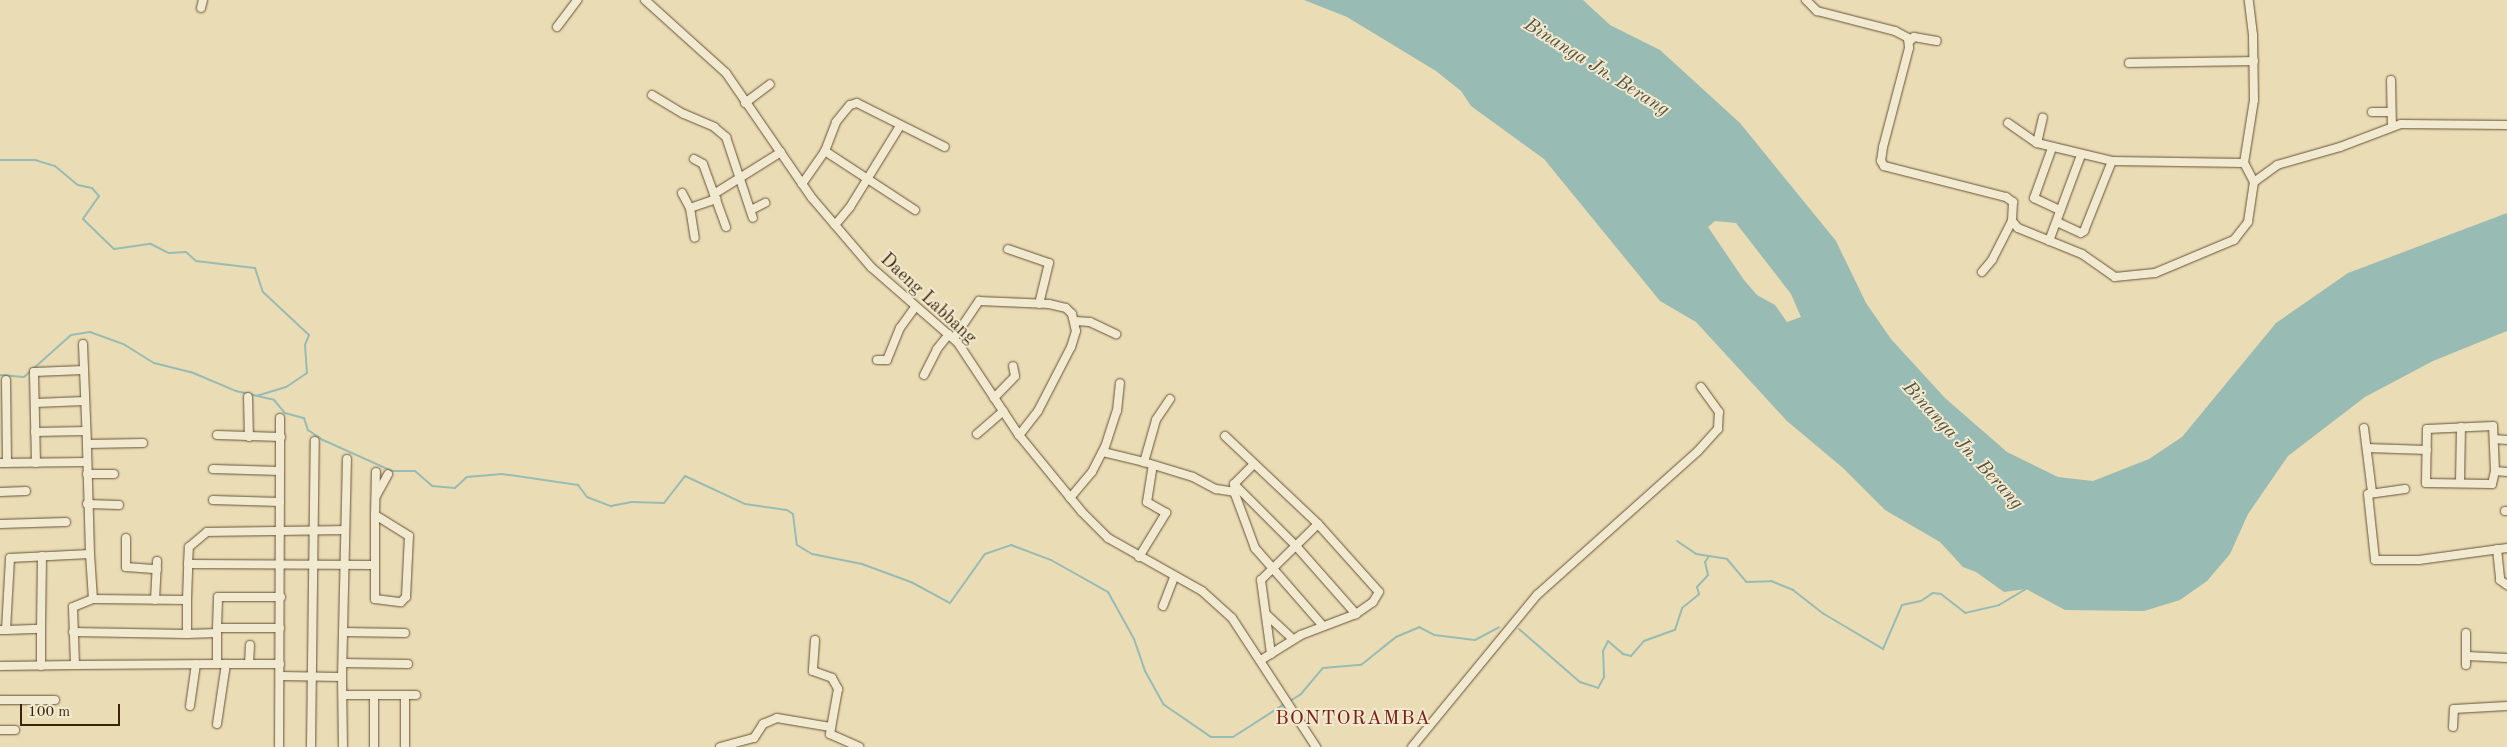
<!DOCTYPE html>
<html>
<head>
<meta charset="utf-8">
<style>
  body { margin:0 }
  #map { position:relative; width:2507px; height:747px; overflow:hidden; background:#eaddb6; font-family:"Old Standard TT",serif }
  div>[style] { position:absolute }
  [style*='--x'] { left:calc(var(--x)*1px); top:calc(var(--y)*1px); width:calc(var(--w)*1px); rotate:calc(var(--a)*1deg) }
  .water>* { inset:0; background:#98bbb3 }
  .stream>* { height:2px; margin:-1px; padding:0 1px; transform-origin:1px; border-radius:1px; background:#98bbb3 }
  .roads { filter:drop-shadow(0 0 1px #675235) drop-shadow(0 0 1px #675235) }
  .minor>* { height:8px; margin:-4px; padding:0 4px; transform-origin:4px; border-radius:4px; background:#f1e9d0 }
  span { translate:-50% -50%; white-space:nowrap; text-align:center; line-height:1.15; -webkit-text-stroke:4px #f1e9d0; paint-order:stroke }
  .street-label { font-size:18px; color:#3b240a }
  .water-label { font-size:19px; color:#57513d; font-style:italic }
  .quarter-label { font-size:20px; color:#7a1f14; letter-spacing:1px }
  .scale { position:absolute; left:20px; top:704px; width:100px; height:22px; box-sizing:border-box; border:2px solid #3b240a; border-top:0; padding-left:6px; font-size:15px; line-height:18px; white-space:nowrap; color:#3b240a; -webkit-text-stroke:4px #f1e9d0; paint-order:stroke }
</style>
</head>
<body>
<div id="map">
  <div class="water">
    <i style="clip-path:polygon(evenodd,1304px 0,1583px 0,1610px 25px,1660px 50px,1740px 123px,1836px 241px,1866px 303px,1891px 339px,1945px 398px,2007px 452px,2058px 477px,2093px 481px,2149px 459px,2182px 437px,2276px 323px,2348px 273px,2507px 213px,2507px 331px,2433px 361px,2365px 397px,2288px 456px,2248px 514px,2230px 554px,2207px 581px,2180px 600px,2144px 611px,2065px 610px,2026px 589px,2004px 592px,1976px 572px,1963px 567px,1940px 542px,1885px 510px,1843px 468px,1787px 421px,1696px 322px,1660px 301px,1544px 159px,1471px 106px,1461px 91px,1436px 71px,1347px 17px,1304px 0,1715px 221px,1736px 223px,1791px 294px,1801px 317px,1787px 322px,1775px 305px,1757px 295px,1744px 280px,1708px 227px,1715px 221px)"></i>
  </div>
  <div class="stream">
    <i style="--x:0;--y:160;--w:35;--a:0"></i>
    <i style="--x:35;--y:160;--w:21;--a:17"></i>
    <i style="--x:55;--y:166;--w:30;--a:40"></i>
    <i style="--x:78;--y:185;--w:14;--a:12"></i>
    <i style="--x:92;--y:188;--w:11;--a:49"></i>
    <i style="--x:99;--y:196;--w:28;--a:125"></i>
    <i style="--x:83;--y:219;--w:43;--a:44.1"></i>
    <i style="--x:114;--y:249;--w:37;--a:-8"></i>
    <i style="--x:151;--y:244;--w:20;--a:27"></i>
    <i style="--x:169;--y:253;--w:17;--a:-3"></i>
    <i style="--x:186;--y:252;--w:13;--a:42"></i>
    <i style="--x:196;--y:261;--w:59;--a:6.8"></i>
    <i style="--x:255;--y:268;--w:25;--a:72"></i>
    <i style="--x:263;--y:292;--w:63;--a:43.1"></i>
    <i style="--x:309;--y:335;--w:11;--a:112"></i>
    <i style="--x:305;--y:345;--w:28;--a:86"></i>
    <i style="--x:307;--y:373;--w:25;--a:146"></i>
    <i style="--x:286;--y:387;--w:31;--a:163"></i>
    <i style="--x:0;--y:375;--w:24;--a:5"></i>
    <i style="--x:24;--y:377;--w:63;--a:-41.8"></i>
    <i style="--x:71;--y:335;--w:19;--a:-9"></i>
    <i style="--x:90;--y:332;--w:37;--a:20"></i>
    <i style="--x:125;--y:345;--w:34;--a:32"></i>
    <i style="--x:154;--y:363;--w:38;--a:14"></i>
    <i style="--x:191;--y:372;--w:49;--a:22.9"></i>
    <i style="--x:236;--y:391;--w:39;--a:13"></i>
    <i style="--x:274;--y:400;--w:17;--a:50"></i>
    <i style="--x:285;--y:413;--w:20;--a:15"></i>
    <i style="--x:304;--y:418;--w:13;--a:72"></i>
    <i style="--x:308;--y:430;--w:18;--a:34"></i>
    <i style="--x:323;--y:440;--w:76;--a:24.2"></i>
    <i style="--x:392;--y:471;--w:23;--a:0"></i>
    <i style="--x:415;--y:471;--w:23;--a:41"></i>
    <i style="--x:432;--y:486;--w:23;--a:5"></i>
    <i style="--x:455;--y:488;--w:16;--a:-43"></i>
    <i style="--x:467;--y:477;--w:35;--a:-5"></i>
    <i style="--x:502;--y:474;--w:77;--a:8.2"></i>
    <i style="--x:578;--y:485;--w:15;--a:53"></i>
    <i style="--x:587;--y:497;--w:26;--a:21"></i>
    <i style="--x:611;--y:506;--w:21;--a:-11"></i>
    <i style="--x:632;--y:502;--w:32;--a:2"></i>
    <i style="--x:664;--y:503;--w:34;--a:-52"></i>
    <i style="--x:685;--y:476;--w:66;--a:25"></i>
    <i style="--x:745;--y:504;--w:42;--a:8.1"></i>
    <i style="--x:787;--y:510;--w:7;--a:34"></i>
    <i style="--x:793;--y:514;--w:31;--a:83"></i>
    <i style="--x:797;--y:545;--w:17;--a:31"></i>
    <i style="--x:812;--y:554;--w:51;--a:11.3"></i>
    <i style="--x:862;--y:564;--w:52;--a:20.2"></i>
    <i style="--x:911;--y:582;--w:44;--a:28.3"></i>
    <i style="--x:950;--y:603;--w:60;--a:-54.5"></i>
    <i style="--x:985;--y:554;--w:28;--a:-19"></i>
    <i style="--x:1011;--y:545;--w:43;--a:20.6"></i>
    <i style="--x:1051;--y:560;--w:65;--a:29.3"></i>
    <i style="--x:1108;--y:592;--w:54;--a:61"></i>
    <i style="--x:1134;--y:639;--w:34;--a:71"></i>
    <i style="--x:1145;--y:671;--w:38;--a:61"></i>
    <i style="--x:1163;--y:704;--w:58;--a:34.5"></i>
    <i style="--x:1211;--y:737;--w:22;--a:0"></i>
    <i style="--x:1233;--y:737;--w:63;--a:-32.7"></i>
    <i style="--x:1677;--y:541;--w:23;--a:34"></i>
    <i style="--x:1696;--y:554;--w:31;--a:9"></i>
    <i style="--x:1727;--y:559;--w:30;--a:50"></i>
    <i style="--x:1746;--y:582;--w:25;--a:-2"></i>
    <i style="--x:1771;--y:581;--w:24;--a:22"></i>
    <i style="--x:1793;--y:590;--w:39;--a:38"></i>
    <i style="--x:1824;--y:614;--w:69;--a:30.7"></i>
    <i style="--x:1883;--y:649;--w:48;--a:-66.6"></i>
    <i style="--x:1902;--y:605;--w:19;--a:-12"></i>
    <i style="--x:1921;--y:601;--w:14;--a:-34"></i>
    <i style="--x:1933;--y:593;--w:8;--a:7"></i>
    <i style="--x:1941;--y:594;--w:31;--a:38"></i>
    <i style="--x:1965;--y:613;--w:35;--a:-13"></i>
    <i style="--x:1999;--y:605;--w:31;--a:-31"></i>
    <i style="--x:1519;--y:629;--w:81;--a:41"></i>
    <i style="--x:1580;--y:682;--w:19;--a:18"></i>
    <i style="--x:1598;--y:688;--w:13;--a:-61"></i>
    <i style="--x:1604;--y:677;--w:26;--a:-92"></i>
    <i style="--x:1603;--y:651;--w:11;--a:-63"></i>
    <i style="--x:1608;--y:641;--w:20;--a:41"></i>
    <i style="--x:1623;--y:654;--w:8;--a:14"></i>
    <i style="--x:1631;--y:656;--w:20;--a:-49"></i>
    <i style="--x:1644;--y:641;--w:33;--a:-20"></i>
    <i style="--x:1675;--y:630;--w:23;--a:-72"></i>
    <i style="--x:1682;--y:608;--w:22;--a:-39"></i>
    <i style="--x:1699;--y:594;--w:7;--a:-106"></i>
    <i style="--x:1697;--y:587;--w:16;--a:-47"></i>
    <i style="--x:1708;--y:575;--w:13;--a:-103"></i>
    <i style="--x:1705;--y:562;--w:7;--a:-56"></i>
    <i style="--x:1290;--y:701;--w:13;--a:-32"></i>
    <i style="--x:1301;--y:694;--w:34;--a:-50"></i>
    <i style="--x:1323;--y:668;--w:38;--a:-5"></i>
    <i style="--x:1361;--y:665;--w:45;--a:-38.7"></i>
    <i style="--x:1396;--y:637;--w:25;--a:-23"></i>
    <i style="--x:1419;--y:627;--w:17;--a:28"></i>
    <i style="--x:1434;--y:635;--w:41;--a:7"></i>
    <i style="--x:1475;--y:640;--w:27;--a:-28"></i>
  </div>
  <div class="roads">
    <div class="minor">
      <i style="--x:645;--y:0;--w:109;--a:42"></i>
      <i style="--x:726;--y:73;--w:152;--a:55.5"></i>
      <i style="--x:812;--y:198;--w:91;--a:49.5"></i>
      <i style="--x:871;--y:267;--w:116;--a:41.1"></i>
      <i style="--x:958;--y:343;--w:110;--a:56.5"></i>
      <i style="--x:1019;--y:435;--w:99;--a:50.7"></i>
      <i style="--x:1082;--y:512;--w:37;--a:45"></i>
      <i style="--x:1108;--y:538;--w:108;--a:29.4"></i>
      <i style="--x:1202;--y:591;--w:40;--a:42"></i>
      <i style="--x:1232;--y:618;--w:154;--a:56.9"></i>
      <i style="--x:1806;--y:0;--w:16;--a:45"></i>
      <i style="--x:1817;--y:11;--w:81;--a:14.4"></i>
      <i style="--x:1895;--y:31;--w:15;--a:28"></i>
      <i style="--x:1908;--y:38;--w:10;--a:84"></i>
      <i style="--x:1909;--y:48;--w:102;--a:104.7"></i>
      <i style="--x:1883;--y:147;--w:14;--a:98"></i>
      <i style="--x:1881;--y:161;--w:6;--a:59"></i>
      <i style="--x:1884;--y:166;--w:126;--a:14.3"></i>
      <i style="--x:2006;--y:197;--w:9;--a:36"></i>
      <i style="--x:2013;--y:202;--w:19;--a:93"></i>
      <i style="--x:2012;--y:221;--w:9;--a:49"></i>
      <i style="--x:2018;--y:228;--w:69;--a:22.1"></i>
      <i style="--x:2082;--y:254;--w:40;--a:34.9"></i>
      <i style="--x:2115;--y:277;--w:40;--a:-5.7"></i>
      <i style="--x:2155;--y:273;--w:86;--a:-22.7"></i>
      <i style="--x:2234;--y:240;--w:23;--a:-52"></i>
      <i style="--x:2248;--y:222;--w:40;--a:-81.5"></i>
      <i style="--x:2254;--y:182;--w:29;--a:-36"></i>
      <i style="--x:2277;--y:165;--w:66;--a:-15.9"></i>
      <i style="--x:2340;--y:147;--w:65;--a:-20.7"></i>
      <i style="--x:2401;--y:124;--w:106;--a:0.5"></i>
      <i style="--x:201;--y:8;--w:8;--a:-76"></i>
      <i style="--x:557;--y:27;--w:34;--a:-53"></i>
      <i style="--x:1909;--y:42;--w:7;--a:-45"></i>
      <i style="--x:1914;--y:37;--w:23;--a:10"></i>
      <i style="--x:2129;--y:63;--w:125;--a:-0.9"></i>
      <i style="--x:2391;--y:80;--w:46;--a:88.8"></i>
      <i style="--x:652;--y:95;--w:37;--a:31"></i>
      <i style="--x:684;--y:114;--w:33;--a:23"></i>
      <i style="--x:714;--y:127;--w:16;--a:40"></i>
      <i style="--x:726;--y:137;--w:85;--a:71.6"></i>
      <i style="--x:745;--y:103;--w:31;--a:-37"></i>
      <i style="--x:2372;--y:112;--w:19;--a:0"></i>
      <i style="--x:2008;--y:123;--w:35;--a:35"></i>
      <i style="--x:2037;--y:143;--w:77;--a:13.5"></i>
      <i style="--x:2112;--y:161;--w:132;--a:0.9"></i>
      <i style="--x:2244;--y:163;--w:21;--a:62"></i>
      <i style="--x:2037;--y:143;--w:26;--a:-77"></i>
      <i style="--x:2052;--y:148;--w:53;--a:109.8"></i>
      <i style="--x:2034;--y:198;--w:29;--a:25"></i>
      <i style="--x:694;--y:159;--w:10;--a:29"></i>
      <i style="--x:703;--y:164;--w:32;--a:70"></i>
      <i style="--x:2244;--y:163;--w:64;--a:-81"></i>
      <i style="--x:2254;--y:100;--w:65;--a:-90.9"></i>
      <i style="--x:2253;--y:35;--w:35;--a:-97"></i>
      <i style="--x:802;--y:184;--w:40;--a:-55.1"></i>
      <i style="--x:682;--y:193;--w:17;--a:62"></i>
      <i style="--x:690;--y:208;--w:30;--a:81"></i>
      <i style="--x:690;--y:208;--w:28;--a:-19"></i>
      <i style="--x:751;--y:210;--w:16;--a:-27"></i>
      <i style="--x:915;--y:210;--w:108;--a:-146.8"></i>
      <i style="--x:825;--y:151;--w:31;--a:-69"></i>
      <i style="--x:836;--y:122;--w:22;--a:-51"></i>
      <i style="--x:850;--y:105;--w:7;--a:-16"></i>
      <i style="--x:857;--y:103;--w:98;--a:26.6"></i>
      <i style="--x:2057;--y:222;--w:26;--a:25"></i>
      <i style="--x:2081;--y:233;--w:4;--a:-34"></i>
      <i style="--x:2084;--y:231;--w:75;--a:-68.2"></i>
      <i style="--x:835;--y:225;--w:23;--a:-50"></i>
      <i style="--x:850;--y:207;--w:95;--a:-58.3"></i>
      <i style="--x:726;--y:227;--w:35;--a:-110"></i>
      <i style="--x:714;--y:194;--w:79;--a:-32.1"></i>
      <i style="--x:2049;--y:241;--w:92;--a:-69.6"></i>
      <i style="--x:1008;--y:249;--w:43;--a:18.9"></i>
      <i style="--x:1049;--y:263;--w:42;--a:103.7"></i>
      <i style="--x:1982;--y:272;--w:16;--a:-50"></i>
      <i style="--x:1992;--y:260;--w:44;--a:-62.9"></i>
      <i style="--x:1075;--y:321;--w:15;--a:4"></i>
      <i style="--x:1090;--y:322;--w:29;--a:25"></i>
      <i style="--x:954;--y:338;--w:45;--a:-56"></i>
      <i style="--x:979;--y:301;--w:70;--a:2.5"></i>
      <i style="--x:1049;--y:304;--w:17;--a:13"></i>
      <i style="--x:1066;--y:308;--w:8;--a:45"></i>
      <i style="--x:1072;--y:314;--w:17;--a:77"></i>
      <i style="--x:1076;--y:331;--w:17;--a:107"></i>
      <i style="--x:1071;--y:347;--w:72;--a:117.3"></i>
      <i style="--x:1038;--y:411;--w:31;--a:128"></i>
      <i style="--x:83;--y:344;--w:100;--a:87.7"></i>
      <i style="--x:877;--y:360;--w:10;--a:0"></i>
      <i style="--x:887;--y:360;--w:35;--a:-68"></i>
      <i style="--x:900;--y:328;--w:26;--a:-54"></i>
      <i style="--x:924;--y:375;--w:29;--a:-63"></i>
      <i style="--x:937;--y:349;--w:19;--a:-51"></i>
      <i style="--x:6;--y:380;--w:83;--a:89.3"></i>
      <i style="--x:248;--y:397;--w:40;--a:88.6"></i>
      <i style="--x:994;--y:398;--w:30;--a:-46"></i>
      <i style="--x:1015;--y:376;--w:10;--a:-101"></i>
      <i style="--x:1170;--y:399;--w:25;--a:124"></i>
      <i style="--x:1156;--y:420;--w:44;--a:105.9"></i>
      <i style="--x:1144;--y:462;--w:51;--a:17"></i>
      <i style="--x:1193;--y:477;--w:26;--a:28"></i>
      <i style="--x:1216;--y:489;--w:18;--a:9"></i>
      <i style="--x:35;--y:403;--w:50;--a:-2.3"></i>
      <i style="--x:2364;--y:428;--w:64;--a:82.9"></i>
      <i style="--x:35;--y:432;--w:51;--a:-1.1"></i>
      <i style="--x:977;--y:434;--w:35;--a:-41"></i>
      <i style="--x:217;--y:435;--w:64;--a:1.8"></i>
      <i style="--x:1225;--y:436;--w:128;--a:43.4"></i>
      <i style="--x:1318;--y:524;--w:91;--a:48.1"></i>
      <i style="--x:1379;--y:592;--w:12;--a:121"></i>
      <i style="--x:1373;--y:602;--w:21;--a:145"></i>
      <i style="--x:1356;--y:614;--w:59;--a:159.1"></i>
      <i style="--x:1301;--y:635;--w:47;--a:148"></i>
      <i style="--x:2494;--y:439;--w:13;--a:4"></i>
      <i style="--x:2367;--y:448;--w:60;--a:1.9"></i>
      <i style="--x:1103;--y:452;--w:42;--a:13.7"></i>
      <i style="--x:0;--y:463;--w:87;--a:-0.7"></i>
      <i style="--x:36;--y:463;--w:91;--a:-91.3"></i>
      <i style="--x:34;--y:372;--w:50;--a:-2.3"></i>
      <i style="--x:1254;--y:464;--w:28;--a:135"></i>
      <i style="--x:1234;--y:484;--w:88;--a:45"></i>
      <i style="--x:1296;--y:546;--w:91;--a:48.6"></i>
      <i style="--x:213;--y:469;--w:67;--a:1.7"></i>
      <i style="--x:280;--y:471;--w:276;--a:90.2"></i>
      <i style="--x:280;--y:471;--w:53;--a:-90"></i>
      <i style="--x:2495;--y:471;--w:45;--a:-92.5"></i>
      <i style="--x:2493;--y:426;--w:66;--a:177.4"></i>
      <i style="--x:2427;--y:429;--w:54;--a:91.1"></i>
      <i style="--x:2426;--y:483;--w:66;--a:0.9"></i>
      <i style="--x:2492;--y:484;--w:13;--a:-77"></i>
      <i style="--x:2495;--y:471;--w:12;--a:5"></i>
      <i style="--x:87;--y:474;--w:27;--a:0"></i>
      <i style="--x:2460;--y:483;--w:56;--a:-89"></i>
      <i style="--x:1234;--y:484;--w:10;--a:84"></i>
      <i style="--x:1235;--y:494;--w:58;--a:69.7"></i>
      <i style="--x:1255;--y:548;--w:103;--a:48.9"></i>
      <i style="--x:2405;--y:489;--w:37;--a:172"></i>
      <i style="--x:2368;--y:494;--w:66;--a:83.9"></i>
      <i style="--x:2375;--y:560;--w:44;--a:0"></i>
      <i style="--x:2419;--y:560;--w:89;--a:-7.8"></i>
      <i style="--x:0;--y:492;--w:26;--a:-2"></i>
      <i style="--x:376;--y:496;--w:25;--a:-61"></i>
      <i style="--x:1070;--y:498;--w:34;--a:-50"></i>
      <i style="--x:1092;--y:472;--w:28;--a:-63"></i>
      <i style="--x:1105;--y:447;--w:38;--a:-72"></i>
      <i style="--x:1117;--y:411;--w:28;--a:-84"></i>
      <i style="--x:213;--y:500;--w:67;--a:1.7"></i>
      <i style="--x:87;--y:504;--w:32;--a:2"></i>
      <i style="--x:2505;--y:511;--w:2;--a:0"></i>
      <i style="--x:375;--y:515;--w:84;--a:90"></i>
      <i style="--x:375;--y:599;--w:26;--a:7"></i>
      <i style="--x:401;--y:602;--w:7;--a:-45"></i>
      <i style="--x:406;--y:597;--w:61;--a:-87.2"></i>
      <i style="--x:409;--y:536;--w:40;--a:-148"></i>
      <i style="--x:375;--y:515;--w:43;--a:-88.7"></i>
      <i style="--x:0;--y:524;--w:66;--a:-1.7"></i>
      <i style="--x:126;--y:538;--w:29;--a:90"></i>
      <i style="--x:126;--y:567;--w:31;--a:4"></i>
      <i style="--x:2497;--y:549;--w:31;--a:84"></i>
      <i style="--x:2500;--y:580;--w:9;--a:36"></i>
      <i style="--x:90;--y:554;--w:110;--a:-91.6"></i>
      <i style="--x:87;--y:444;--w:56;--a:-1"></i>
      <i style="--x:1139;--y:557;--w:52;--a:-58.5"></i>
      <i style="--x:1166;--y:513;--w:22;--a:-150"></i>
      <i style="--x:1147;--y:502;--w:36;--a:-81"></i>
      <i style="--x:188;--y:564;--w:17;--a:-87"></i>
      <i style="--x:189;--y:547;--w:23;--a:-40"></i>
      <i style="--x:207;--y:532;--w:138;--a:-0.8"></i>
      <i style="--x:155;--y:600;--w:39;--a:-87"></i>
      <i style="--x:1163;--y:606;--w:31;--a:-69"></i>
      <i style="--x:1267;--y:615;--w:35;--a:43"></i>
      <i style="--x:217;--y:628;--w:36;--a:90"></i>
      <i style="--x:217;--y:664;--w:63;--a:0"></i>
      <i style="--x:280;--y:628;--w:63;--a:180"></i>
      <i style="--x:217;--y:628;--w:31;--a:-88"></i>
      <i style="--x:218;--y:597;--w:63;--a:0"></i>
      <i style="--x:41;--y:629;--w:37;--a:90"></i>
      <i style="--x:0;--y:630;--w:6;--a:0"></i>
      <i style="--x:6;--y:630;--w:72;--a:-86.8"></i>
      <i style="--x:10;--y:558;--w:80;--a:-2.9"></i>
      <i style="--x:90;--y:554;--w:45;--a:86.2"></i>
      <i style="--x:93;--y:599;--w:94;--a:0.6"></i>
      <i style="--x:187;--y:600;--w:36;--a:-88"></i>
      <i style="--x:188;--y:564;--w:185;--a:0.3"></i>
      <i style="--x:6;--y:630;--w:35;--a:-2"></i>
      <i style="--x:41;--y:629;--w:73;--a:-89.2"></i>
      <i style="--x:73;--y:632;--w:114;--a:1"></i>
      <i style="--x:187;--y:634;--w:34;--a:-90"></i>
      <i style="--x:343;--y:632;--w:62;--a:0.9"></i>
      <i style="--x:2466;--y:633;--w:32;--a:90"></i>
      <i style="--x:187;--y:634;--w:30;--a:-2"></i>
      <i style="--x:815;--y:640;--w:31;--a:94"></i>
      <i style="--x:813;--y:671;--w:20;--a:20"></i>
      <i style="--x:832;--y:678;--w:13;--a:61"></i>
      <i style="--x:838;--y:689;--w:46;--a:100.1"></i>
      <i style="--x:830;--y:734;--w:32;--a:24"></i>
      <i style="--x:1271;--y:654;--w:75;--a:-97.7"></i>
      <i style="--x:1261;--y:580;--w:80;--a:-44.5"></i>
      <i style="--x:2467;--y:656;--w:40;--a:2.9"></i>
      <i style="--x:343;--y:663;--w:65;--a:0.9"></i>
      <i style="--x:249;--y:664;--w:19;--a:-87"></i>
      <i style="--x:75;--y:665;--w:142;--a:-0.4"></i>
      <i style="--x:0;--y:666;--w:75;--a:-0.8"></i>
      <i style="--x:75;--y:665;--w:58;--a:-92"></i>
      <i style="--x:73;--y:607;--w:22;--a:-22"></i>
      <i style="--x:280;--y:676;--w:62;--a:0.9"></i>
      <i style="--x:342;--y:677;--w:218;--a:-88.7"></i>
      <i style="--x:342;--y:677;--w:70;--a:89.2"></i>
      <i style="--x:343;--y:695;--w:73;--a:0"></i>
      <i style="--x:374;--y:695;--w:52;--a:90"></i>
      <i style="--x:0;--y:700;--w:55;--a:0"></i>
      <i style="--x:190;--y:706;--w:42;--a:-81.9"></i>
      <i style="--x:217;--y:724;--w:61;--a:-81.5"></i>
      <i style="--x:2453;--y:727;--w:18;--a:-87"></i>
      <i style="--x:2454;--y:709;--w:53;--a:-3.2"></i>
      <i style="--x:0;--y:730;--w:15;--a:0"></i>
      <i style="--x:311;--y:747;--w:306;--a:-89.3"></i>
      <i style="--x:405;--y:747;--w:52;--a:-90"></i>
      <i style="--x:720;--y:747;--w:35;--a:-15"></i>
      <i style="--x:754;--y:738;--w:17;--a:-57"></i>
      <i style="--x:763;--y:724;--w:15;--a:-23"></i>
      <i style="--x:777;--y:718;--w:54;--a:9.6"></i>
      <i style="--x:1412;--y:747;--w:197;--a:-50.6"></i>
      <i style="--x:1537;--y:595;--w:216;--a:-41.8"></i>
      <i style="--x:1698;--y:451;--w:30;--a:-48"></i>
      <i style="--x:1718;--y:429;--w:17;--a:-87"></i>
      <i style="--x:1719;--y:412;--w:31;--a:-126"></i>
    </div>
  </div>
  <div class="street-label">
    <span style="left:928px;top:299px;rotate:43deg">Daeng Labbang</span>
  </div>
  <div class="water-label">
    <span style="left:1596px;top:68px;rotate:32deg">Binanga Jn. Berang</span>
    <span style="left:1962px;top:446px;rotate:47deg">Binanga Jn. Berang</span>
  </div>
  <div class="quarter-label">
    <span style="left:1353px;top:719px">BONTORAMBA</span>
  </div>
  <div class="scale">100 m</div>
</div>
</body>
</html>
